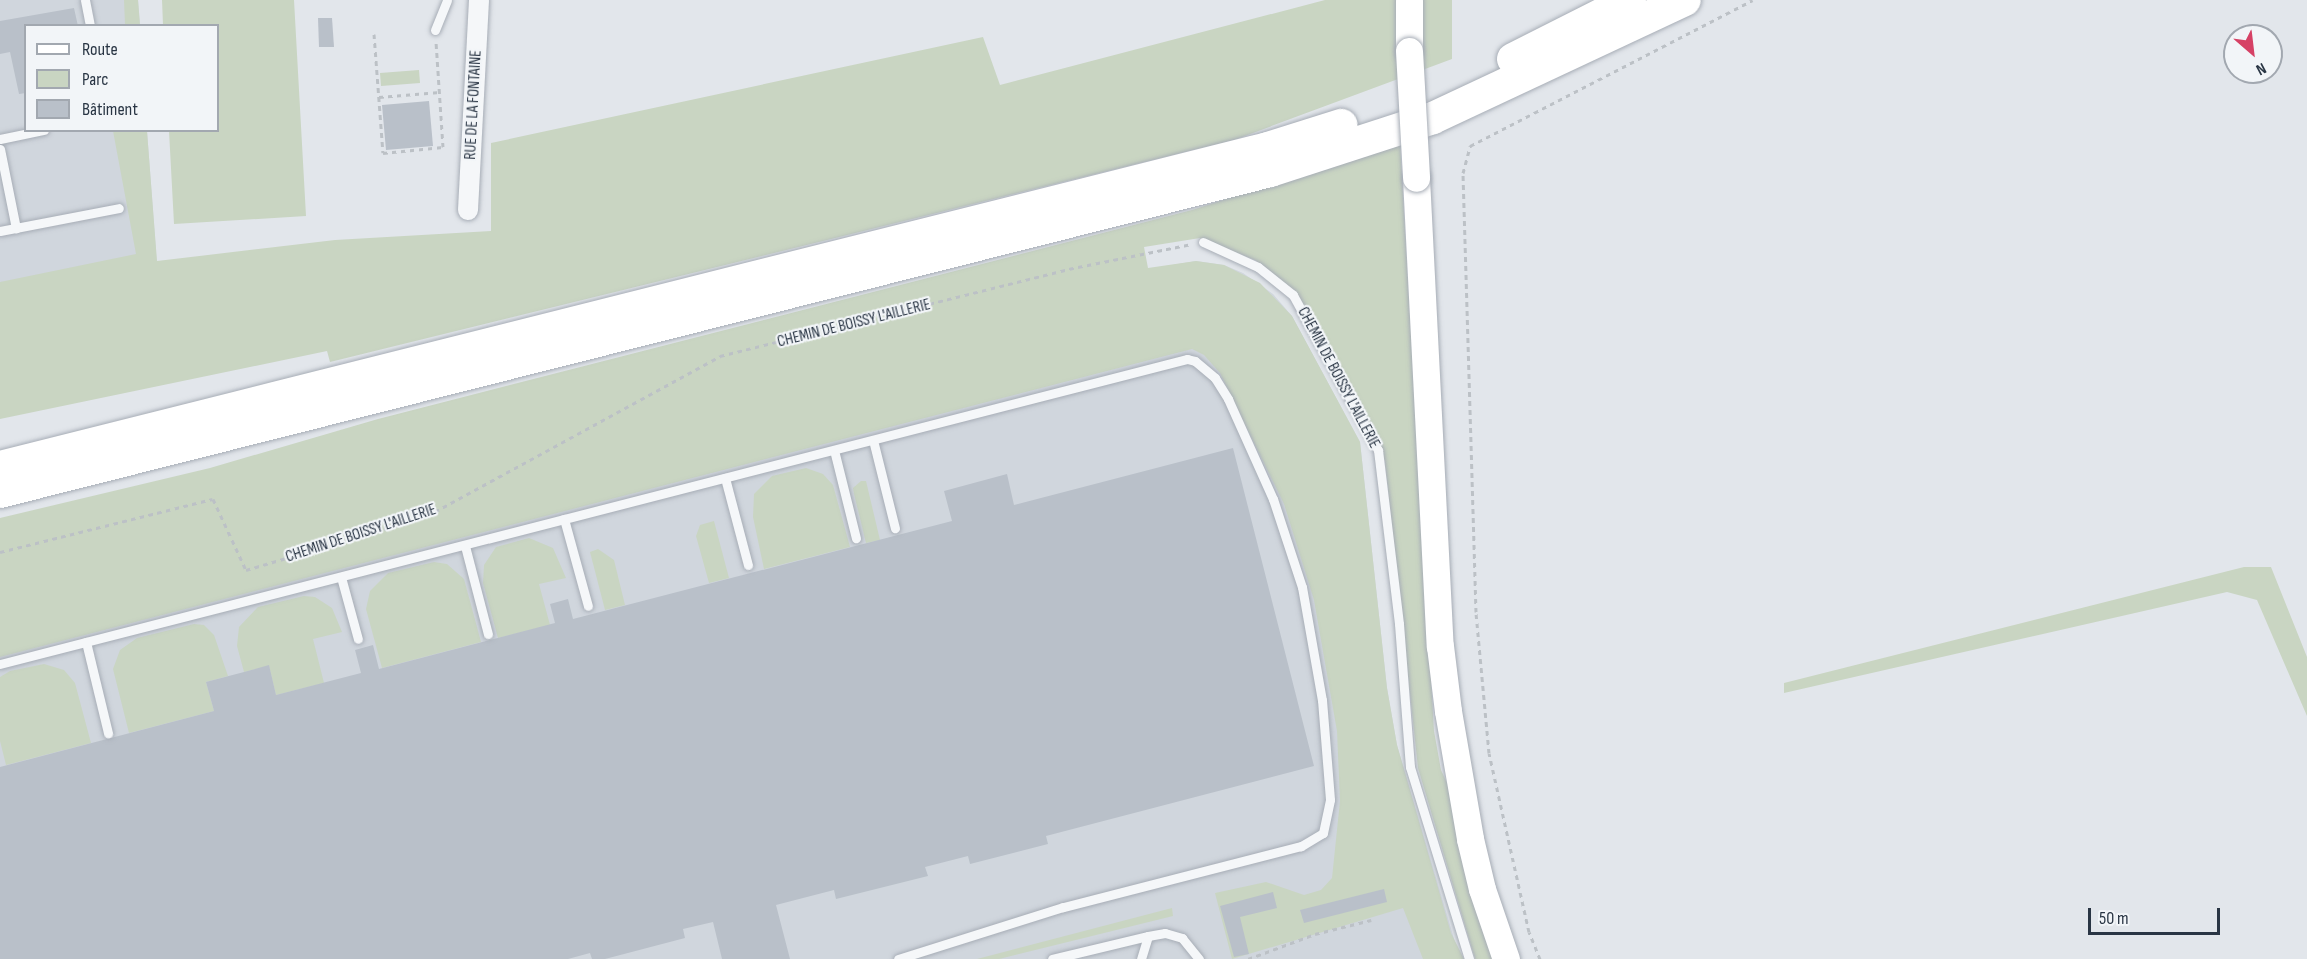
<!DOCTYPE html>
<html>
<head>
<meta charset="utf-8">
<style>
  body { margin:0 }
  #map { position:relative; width:2307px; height:959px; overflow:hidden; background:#e2e6eb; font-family:"Sofia Sans Condensed",sans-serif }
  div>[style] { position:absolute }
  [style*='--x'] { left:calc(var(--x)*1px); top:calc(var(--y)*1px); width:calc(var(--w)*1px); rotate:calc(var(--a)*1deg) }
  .built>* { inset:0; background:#d0d6dd }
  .green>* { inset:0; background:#c9d5c2 }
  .building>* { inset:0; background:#b9c0c9 }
  .path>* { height:3px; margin-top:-1.5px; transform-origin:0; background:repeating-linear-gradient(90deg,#bcc1c6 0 4.5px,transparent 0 9px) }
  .roads { filter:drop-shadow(0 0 2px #a7adb6) drop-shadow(0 0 2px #a7adb6) }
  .service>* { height:9px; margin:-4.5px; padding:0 4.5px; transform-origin:4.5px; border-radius:4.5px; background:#f5f7f9 }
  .minor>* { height:20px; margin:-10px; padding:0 10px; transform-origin:10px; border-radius:10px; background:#f5f7f9 }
  .secondary>* { height:27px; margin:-13.5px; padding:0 13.5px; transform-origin:13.5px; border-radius:13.5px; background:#fff }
  .trunk>* { height:32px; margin:-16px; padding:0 16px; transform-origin:16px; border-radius:16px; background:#fff }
  .bridges { filter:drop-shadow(0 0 2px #a7adb6) drop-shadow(0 0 2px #a7adb6) }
  .secondary-bridge>* { height:27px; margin:-13.5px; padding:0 13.5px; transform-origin:13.5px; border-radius:13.5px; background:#fff }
  span { translate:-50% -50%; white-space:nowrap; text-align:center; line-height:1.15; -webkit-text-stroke:4.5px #f2f5f8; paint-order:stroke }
  .street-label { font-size:16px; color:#293544 }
  .legend { position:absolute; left:24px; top:24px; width:195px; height:108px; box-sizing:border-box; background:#f2f5f8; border:2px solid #a2a8b0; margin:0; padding:8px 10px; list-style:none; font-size:18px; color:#293544 }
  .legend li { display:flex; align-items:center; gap:12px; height:30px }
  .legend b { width:30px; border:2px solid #a2a8b0 }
  .north { position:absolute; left:2223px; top:24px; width:60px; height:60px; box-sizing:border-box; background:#f2f5f8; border:2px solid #a2a8b0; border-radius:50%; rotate:152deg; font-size:16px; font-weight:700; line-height:24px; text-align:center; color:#293544 }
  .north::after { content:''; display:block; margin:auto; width:21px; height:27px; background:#d64165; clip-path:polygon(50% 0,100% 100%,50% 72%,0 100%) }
  .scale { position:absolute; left:2088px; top:908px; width:132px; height:27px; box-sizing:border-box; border:3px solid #293544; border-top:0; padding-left:8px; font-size:18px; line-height:21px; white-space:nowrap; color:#293544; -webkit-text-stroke:4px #f2f5f8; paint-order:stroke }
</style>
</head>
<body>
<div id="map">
  <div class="built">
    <i style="clip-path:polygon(0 0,138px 0,140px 25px,26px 26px,26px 130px,147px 131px,159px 292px,0 321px)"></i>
    <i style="clip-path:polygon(1196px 261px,1224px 265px,1243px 273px,1273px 294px,1292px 316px,1360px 442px,1387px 688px,1397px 745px,1460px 959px,0 959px,0 612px,1124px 273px)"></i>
  </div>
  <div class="green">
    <i style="clip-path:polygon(124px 0,138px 0,140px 25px,125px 25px)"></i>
    <i style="clip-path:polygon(162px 0,294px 0,306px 216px,174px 224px,169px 131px,218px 130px,218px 26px,163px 25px)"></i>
    <i style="clip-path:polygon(1325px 0,1452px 0,1452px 59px,1234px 140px,330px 362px,327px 351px,0 419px,0 282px,136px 254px,113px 131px,147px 131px,157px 261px,335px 240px,491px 231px,491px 143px,983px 37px,1000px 85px)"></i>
    <i style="clip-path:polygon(419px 70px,420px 83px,381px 86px,380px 73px)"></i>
    <i style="clip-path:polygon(1400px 143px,1434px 731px,1441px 770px,1452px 794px,1496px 959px,1475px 959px,1418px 768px,1385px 462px,1379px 445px,1295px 291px,1255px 260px,1200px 238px,1144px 247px,1148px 268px,1196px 261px,1224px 265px,1260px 283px,1292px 316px,1360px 442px,1387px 688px,1397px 745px,1451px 933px,1464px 959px,1423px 959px,1403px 908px,1232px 959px,1215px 893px,1266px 882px,1304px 895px,1321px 890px,1332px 878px,1340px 801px,1337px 731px,1314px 600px,1284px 504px,1220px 373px,1204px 355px,1192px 349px,0 657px,0 518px,210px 468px,378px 419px,1192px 210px)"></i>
    <i style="clip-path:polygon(806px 468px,823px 474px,833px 485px,850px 547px,764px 569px,753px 517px,754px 494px,772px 476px)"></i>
    <i style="clip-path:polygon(861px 481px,866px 481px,880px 540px,866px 543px,854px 494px,853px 488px)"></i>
    <i style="clip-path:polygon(714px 521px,729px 578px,709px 583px,696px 536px,700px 525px)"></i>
    <i style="clip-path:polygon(529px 538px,553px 548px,566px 578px,539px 584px,550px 625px,498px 638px,483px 583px,484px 565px,496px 547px)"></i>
    <i style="clip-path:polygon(598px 549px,614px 560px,625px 605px,605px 610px,590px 552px)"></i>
    <i style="clip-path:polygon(434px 562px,447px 564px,464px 579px,481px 642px,382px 668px,366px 609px,370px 591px,388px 573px)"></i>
    <i style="clip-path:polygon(2244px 567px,2271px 567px,2307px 657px,2307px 716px,2257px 600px,2227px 592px,1784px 693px,1784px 683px)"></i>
    <i style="clip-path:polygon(304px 596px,315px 597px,332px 608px,342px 632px,313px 639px,324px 683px,276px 695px,269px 666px,244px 672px,237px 646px,239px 627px,258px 607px)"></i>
    <i style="clip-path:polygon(194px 624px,204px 625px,214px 635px,228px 676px,206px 682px,214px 711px,129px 733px,113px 669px,120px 650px,137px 638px)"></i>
    <i style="clip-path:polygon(44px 664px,64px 670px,75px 683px,91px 743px,6px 765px,0 741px,0 677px,10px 671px)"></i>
    <i style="clip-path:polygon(1172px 908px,1173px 916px,999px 959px,977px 959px)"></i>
  </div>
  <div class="building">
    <i style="clip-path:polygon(74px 8px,78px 26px,26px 26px,26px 93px,19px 94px,10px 52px,0 54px,0 21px)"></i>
    <i style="clip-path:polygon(318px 18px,332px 18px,334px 47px,319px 47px)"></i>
    <i style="clip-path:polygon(429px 101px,433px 146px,386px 150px,382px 105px)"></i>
    <i style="clip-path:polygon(1233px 448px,1314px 766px,1046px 836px,1048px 844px,970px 864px,968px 856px,925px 867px,928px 876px,836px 899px,834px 890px,776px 905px,790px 959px,722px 959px,713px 922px,683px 929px,685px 938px,605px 959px,592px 959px,590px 953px,568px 959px,0 959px,0 767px,214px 711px,206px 682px,244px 672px,269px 665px,276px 695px,361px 673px,355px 650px,373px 645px,379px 669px,555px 623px,550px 604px,568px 599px,573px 619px,952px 521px,944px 491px,1007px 474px,1014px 505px)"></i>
    <i style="clip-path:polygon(1384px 889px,1387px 902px,1304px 923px,1300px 910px)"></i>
    <i style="clip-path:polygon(1273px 892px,1277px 908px,1240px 917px,1249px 954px,1234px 957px,1220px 906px)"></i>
  </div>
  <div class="path">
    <i style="--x:374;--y:34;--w:119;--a:85.7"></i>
    <i style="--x:383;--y:153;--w:60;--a:-5.7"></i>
    <i style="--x:443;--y:147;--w:106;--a:-93.8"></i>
    <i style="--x:379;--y:97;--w:61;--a:-4.7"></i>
    <i style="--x:0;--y:552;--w:219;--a:-14"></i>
    <i style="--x:213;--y:499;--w:78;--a:65.1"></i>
    <i style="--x:246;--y:570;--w:189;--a:-16.6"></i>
    <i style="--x:427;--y:516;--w:334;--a:-28.6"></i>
    <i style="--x:720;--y:356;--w:369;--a:-14"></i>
    <i style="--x:1078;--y:267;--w:116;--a:-11.4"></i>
    <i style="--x:1248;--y:959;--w:72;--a:-20.5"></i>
    <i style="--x:1315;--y:934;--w:58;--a:-14"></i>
    <i style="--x:1540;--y:959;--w:29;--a:-112"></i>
    <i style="--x:1529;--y:932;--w:183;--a:-102.6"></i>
    <i style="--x:1489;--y:753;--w:142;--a:-95.3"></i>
    <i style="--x:1476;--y:612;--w:439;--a:-91.7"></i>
    <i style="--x:1463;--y:173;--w:28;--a:-75"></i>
    <i style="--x:1470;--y:146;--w:318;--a:-27.3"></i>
  </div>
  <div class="roads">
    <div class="service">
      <i style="--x:85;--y:0;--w:26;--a:79"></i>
      <i style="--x:435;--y:30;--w:32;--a:-68"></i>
      <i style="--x:0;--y:139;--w:45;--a:-11.6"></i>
      <i style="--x:0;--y:149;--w:81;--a:78.6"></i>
      <i style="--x:0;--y:231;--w:121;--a:-10.9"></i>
      <i style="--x:1203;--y:242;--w:60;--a:24.4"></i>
      <i style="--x:1258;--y:267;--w:45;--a:38.7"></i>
      <i style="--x:1293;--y:295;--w:177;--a:61.3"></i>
      <i style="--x:1378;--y:450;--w:175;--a:83.1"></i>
      <i style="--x:1399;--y:624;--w:143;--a:85.6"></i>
      <i style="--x:1410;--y:767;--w:201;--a:72.9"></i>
      <i style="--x:873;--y:440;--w:91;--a:76"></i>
      <i style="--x:834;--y:450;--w:91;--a:76"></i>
      <i style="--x:725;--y:478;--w:90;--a:75.2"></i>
      <i style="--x:564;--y:519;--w:90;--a:74.6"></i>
      <i style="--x:465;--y:546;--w:91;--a:75.4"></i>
      <i style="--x:341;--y:577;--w:64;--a:74.7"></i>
      <i style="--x:86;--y:642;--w:94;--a:76.4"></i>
      <i style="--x:0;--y:664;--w:1226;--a:-14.41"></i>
      <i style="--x:1187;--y:359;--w:8;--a:14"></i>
      <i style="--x:1195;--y:361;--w:26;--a:40"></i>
      <i style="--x:1215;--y:378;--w:25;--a:58"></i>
      <i style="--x:1228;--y:399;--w:110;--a:65.8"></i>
      <i style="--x:1273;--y:499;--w:93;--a:71.8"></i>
      <i style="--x:1302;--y:587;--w:115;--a:80"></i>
      <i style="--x:1322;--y:700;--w:100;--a:85.4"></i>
      <i style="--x:1330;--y:800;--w:34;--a:102"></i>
      <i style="--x:1323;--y:833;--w:26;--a:149"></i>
      <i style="--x:1301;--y:846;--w:246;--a:165.6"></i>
      <i style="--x:1063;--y:907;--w:173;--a:162.5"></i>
      <i style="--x:1052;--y:959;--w:99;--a:-13.5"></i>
      <i style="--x:1141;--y:959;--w:24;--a:-73"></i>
      <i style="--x:1148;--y:936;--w:17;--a:-10"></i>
      <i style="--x:1165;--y:933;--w:18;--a:16"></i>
      <i style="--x:1182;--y:938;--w:27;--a:51"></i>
    </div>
    <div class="minor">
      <i style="--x:468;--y:210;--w:210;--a:-87"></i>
    </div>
    <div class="secondary">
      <i style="--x:1409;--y:0;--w:51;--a:90"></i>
      <i style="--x:1416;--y:178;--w:469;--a:87.1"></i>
      <i style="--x:1440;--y:646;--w:65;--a:83"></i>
      <i style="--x:1448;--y:711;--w:130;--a:80.2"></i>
      <i style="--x:1470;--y:839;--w:51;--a:76.5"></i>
      <i style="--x:1482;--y:889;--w:74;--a:71.1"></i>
    </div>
    <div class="trunk">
      <i style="--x:1513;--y:59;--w:131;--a:-26.8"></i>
      <i style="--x:0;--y:467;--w:1308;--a:-14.12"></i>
      <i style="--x:1268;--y:148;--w:77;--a:-17.5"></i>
      <i style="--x:0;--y:492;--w:1310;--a:-14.18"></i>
      <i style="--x:1270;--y:171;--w:171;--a:-18"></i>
      <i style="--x:1433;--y:118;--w:278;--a:-25.1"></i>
    </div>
  </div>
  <div class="bridges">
    <div class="secondary-bridge">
      <i style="--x:1409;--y:51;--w:127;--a:86.8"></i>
    </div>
  </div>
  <div class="street-label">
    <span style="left:474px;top:105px;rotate:-87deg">RUE DE LA FONTAINE</span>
    <span style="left:854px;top:324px;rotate:-14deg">CHEMIN DE BOISSY L'AILLERIE</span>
    <span style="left:1338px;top:378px;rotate:62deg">CHEMIN DE BOISSY L'AILLERIE</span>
    <span style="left:361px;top:534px;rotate:-18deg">CHEMIN DE BOISSY L'AILLERIE</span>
  </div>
  <ul class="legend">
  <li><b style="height:8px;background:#fff"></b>Route</li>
  <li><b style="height:16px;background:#c9d5c2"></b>Parc</li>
  <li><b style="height:16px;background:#b9c0c9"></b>Bâtiment</li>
  </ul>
  <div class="north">N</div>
  <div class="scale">50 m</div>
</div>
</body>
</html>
